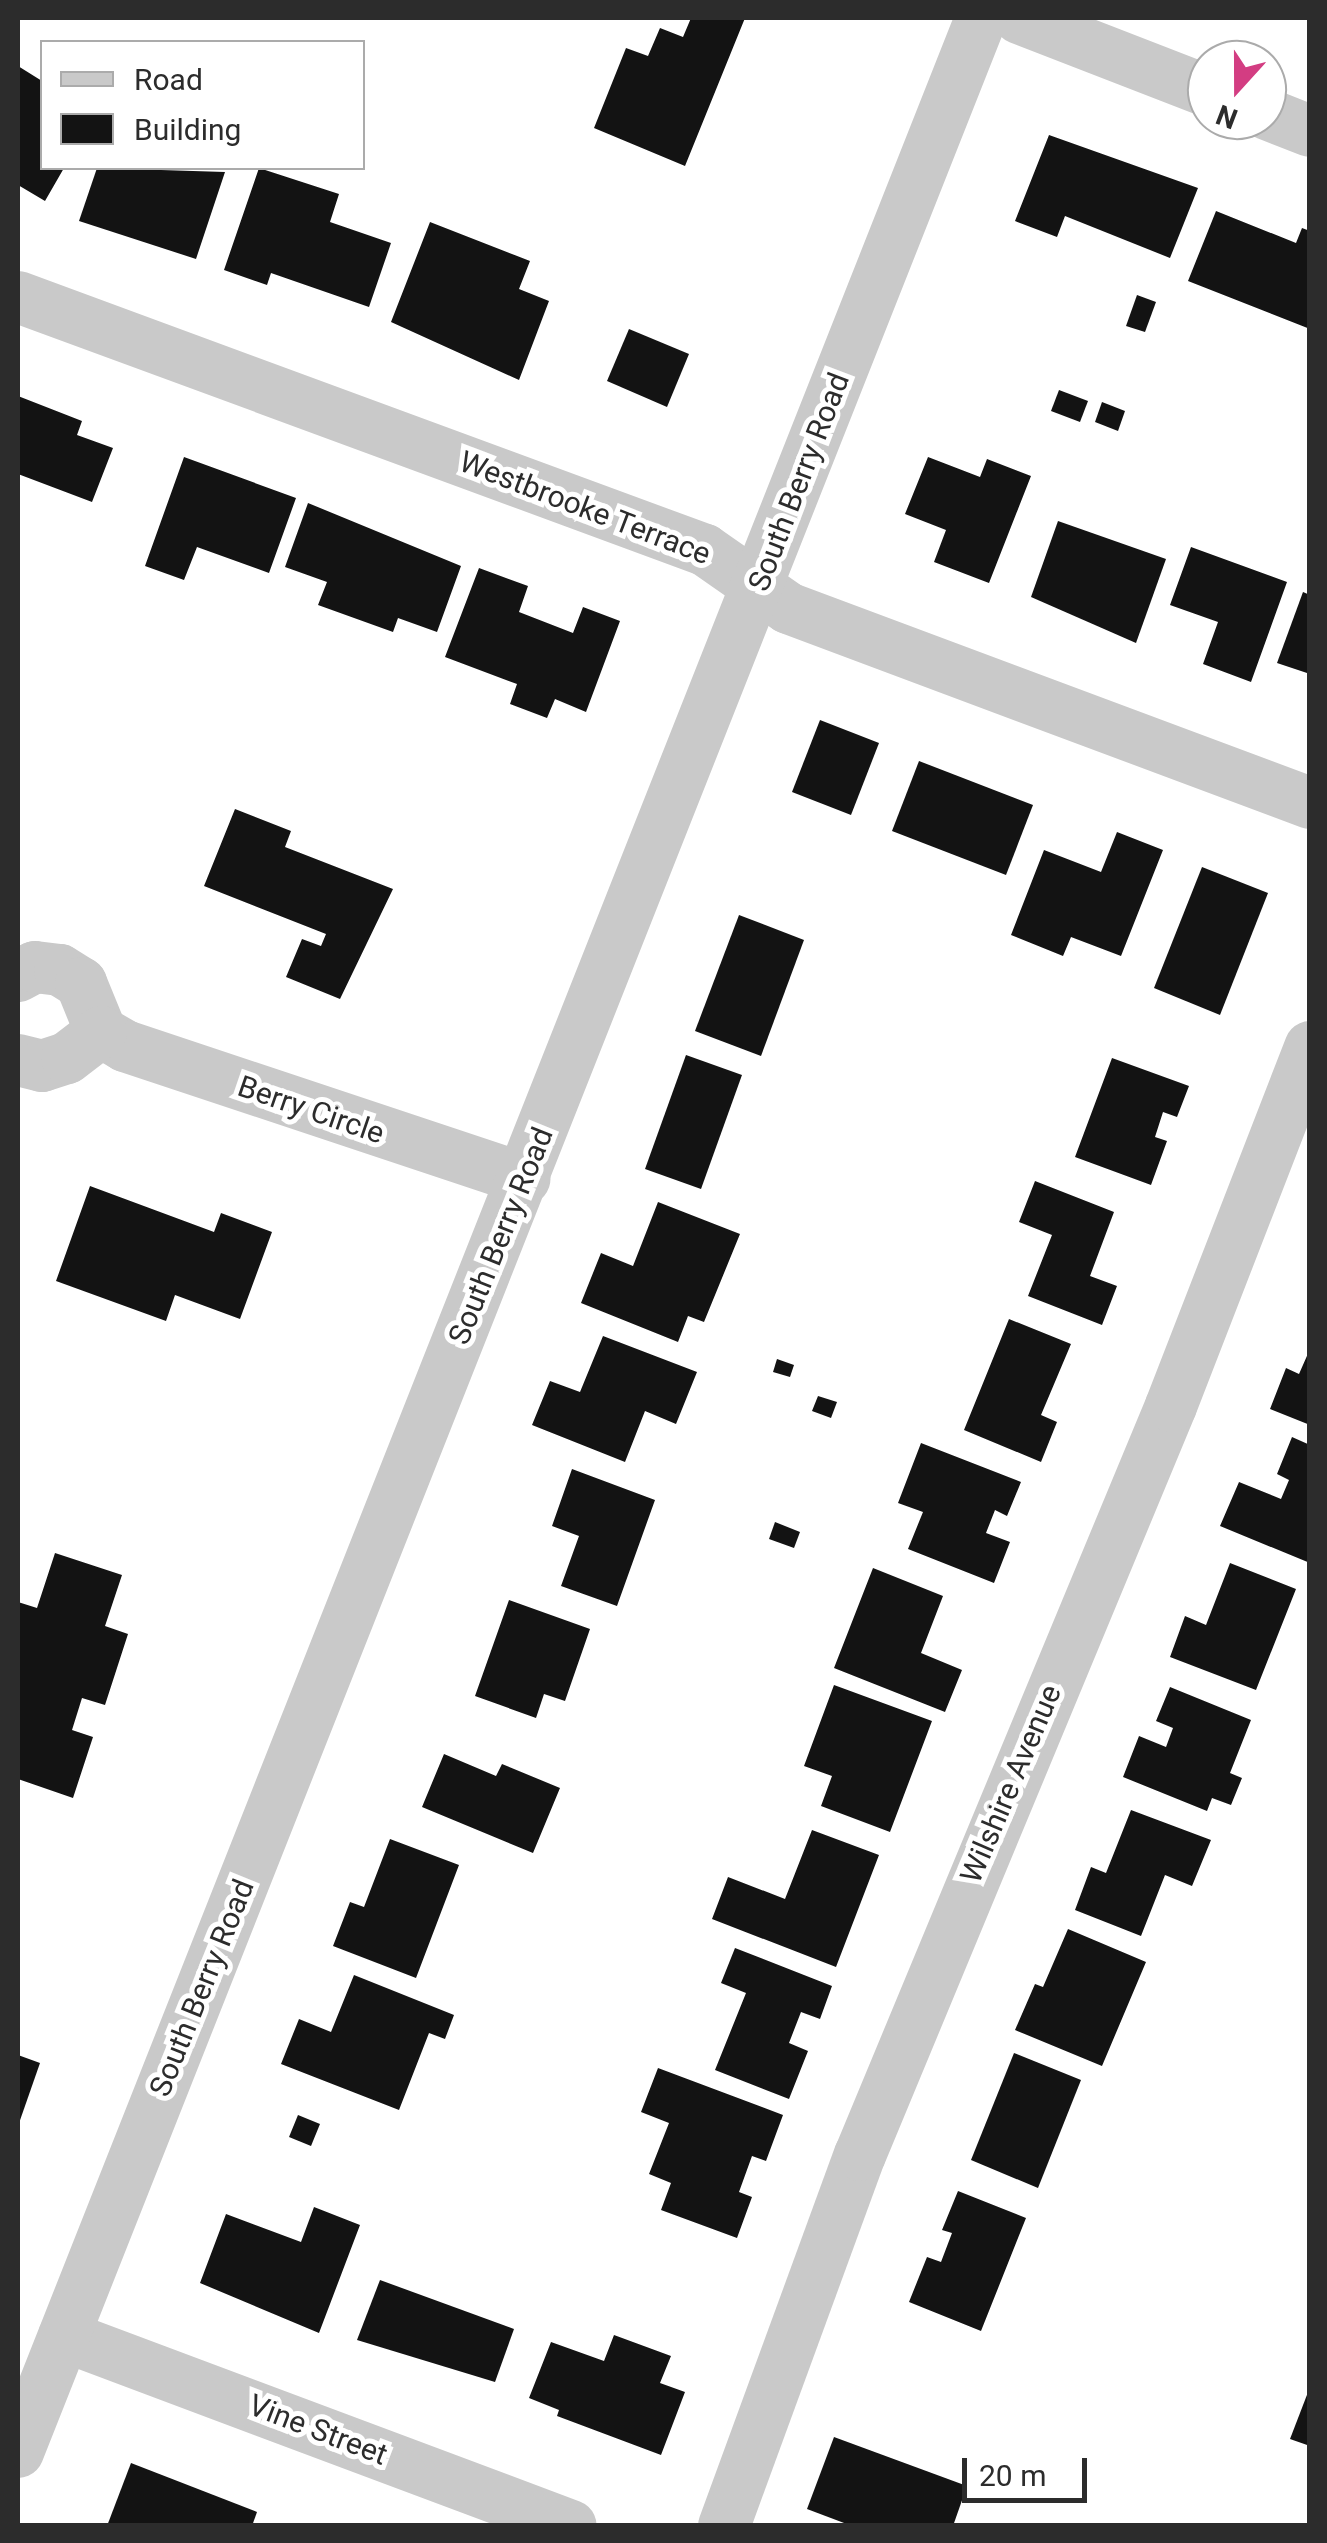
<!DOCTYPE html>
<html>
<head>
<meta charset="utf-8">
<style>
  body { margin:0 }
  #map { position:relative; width:1327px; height:2543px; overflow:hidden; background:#fff; font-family:Roboto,sans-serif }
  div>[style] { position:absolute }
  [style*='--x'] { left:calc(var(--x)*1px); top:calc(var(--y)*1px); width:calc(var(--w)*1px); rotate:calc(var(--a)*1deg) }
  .building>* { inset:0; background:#131313 }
  .minor>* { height:52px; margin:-26px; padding:0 26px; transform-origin:26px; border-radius:26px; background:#c9c9c9 }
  span { translate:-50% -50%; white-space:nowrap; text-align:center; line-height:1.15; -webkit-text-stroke:10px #fff; paint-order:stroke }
  .street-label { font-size:30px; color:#2c2c2c }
  .frame { position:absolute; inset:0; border:20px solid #2c2c2c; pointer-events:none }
  .legend { position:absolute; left:40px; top:40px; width:325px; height:130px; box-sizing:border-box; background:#fff; border:2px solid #ababab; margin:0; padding:12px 18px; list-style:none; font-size:30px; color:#2c2c2c }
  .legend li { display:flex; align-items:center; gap:20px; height:50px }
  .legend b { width:50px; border:2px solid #ababab }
  .north { position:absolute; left:1187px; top:40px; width:100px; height:100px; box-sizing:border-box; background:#fff; border:2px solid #ababab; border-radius:50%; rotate:201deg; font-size:28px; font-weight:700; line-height:40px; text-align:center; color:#2c2c2c }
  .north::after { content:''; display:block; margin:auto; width:35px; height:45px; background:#d33d82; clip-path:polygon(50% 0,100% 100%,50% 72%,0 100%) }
  .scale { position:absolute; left:962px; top:2458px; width:125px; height:45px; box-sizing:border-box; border:5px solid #2c2c2c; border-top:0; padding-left:12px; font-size:30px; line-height:35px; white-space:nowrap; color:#2c2c2c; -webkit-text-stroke:8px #fff; paint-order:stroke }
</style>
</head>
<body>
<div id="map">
  <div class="building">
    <i style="clip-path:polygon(691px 18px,745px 18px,685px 166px,594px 128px,626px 48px,648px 56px,660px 28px,683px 37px)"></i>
    <i style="clip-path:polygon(18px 66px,42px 81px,42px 168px,64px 168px,45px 201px,18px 185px)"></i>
    <i style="clip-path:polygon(1049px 135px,1198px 188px,1170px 258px,1065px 216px,1057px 237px,1015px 221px)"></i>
    <i style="clip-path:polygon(97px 168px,225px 172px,196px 259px,79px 221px)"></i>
    <i style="clip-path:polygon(259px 168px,339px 194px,330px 222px,391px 243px,369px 307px,271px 273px,267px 285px,224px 270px)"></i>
    <i style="clip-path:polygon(1216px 211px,1296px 243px,1302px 228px,1310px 231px,1310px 329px,1188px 281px)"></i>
    <i style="clip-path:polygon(430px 222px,530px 261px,519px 289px,549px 301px,519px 380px,391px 322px)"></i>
    <i style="clip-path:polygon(1137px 295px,1156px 302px,1145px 332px,1126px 326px)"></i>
    <i style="clip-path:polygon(629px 329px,689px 354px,667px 407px,607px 381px)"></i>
    <i style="clip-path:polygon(1059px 390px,1088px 401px,1080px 422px,1051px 411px)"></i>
    <i style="clip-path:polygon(18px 396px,82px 421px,77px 435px,113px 448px,92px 502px,18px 474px)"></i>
    <i style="clip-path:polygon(1102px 402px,1125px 411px,1118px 431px,1095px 422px)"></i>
    <i style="clip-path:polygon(184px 457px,296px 498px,269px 573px,197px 547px,184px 580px,145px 566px)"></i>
    <i style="clip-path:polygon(928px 457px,980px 477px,987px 459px,1031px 476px,989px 583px,934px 562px,946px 530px,905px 514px)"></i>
    <i style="clip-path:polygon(308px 503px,461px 566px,437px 632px,398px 618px,393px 632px,318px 605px,327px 582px,285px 567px)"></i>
    <i style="clip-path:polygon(1058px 521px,1166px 559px,1136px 643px,1031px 597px)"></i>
    <i style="clip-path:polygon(1191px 547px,1287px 582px,1251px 682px,1203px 664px,1218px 622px,1170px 605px)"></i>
    <i style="clip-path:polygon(479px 568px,528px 586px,519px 612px,573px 633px,583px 607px,620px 621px,586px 712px,555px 699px,547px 718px,510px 704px,517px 684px,445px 657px)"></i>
    <i style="clip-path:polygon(1303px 592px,1310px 595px,1310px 674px,1277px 663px)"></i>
    <i style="clip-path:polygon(820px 720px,879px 743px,851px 815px,792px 792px)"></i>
    <i style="clip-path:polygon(919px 761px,1033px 805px,1006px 875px,892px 831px)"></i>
    <i style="clip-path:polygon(235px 809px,291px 831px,285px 847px,393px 889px,340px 999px,286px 977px,302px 939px,321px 946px,326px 934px,204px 886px)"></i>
    <i style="clip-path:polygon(1117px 832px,1163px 850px,1121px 956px,1071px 937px,1063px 956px,1011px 935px,1044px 850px,1101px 872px)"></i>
    <i style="clip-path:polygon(1202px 867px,1268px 893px,1220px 1015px,1154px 988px)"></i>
    <i style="clip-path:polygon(739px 915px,804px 940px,761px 1056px,695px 1031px)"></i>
    <i style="clip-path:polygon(686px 1055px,742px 1075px,701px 1189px,645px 1169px)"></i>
    <i style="clip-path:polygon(1112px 1058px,1189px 1086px,1177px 1117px,1163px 1112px,1155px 1137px,1167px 1141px,1151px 1185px,1075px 1157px)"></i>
    <i style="clip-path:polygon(1035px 1181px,1114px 1212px,1090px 1276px,1117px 1286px,1102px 1325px,1028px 1296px,1052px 1235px,1019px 1222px)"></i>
    <i style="clip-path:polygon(90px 1186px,214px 1232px,221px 1213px,272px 1232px,240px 1319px,175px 1295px,166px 1321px,56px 1281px)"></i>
    <i style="clip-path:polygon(658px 1202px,740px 1234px,704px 1322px,688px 1316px,678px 1342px,581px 1303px,601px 1253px,633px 1266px)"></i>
    <i style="clip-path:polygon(1009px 1319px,1071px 1344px,1041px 1415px,1057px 1422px,1041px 1462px,964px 1430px)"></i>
    <i style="clip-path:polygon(603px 1336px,697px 1372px,676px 1424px,645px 1411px,625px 1462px,532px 1425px,550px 1381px,580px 1392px)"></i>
    <i style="clip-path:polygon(1310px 1349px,1310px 1425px,1270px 1409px,1286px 1368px,1299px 1374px)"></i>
    <i style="clip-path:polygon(777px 1359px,794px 1365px,790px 1377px,773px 1372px)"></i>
    <i style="clip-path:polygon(818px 1396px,837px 1402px,831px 1418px,812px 1411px)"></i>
    <i style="clip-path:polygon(1292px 1437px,1310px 1445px,1310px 1563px,1220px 1526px,1239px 1482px,1281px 1499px,1289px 1480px,1277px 1474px)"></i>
    <i style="clip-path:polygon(921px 1443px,1021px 1482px,1007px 1516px,995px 1510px,986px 1533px,1010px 1542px,994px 1583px,908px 1549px,923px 1512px,898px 1503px)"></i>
    <i style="clip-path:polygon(572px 1469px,655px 1500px,617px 1606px,561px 1586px,579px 1536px,552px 1526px)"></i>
    <i style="clip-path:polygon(775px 1522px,800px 1532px,794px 1548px,769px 1539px)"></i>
    <i style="clip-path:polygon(55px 1553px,122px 1575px,105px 1626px,128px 1634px,105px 1705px,82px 1698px,72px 1730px,93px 1737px,73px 1798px,18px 1779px,18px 1602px,37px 1608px)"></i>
    <i style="clip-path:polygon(1230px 1563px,1296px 1589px,1256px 1690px,1170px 1657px,1185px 1616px,1206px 1625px)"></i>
    <i style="clip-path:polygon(873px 1568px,943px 1596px,921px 1653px,962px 1670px,945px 1712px,834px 1668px)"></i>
    <i style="clip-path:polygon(509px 1600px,590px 1629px,565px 1701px,544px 1694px,536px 1718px,475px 1696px)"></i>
    <i style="clip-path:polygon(834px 1685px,932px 1721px,890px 1832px,821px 1806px,832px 1776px,804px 1766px)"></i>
    <i style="clip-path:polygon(1170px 1687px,1251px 1720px,1230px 1773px,1242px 1778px,1231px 1805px,1212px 1798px,1207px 1811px,1123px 1777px,1139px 1736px,1166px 1747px,1173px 1728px,1156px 1721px)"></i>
    <i style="clip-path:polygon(444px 1754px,496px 1776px,502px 1764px,560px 1788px,533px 1853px,422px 1807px)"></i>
    <i style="clip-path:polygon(1131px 1810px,1211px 1840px,1192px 1886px,1165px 1875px,1141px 1936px,1075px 1910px,1091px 1867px,1106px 1873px)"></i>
    <i style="clip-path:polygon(812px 1830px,879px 1855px,836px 1967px,712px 1919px,728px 1877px,785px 1899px)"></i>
    <i style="clip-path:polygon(390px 1839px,459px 1865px,416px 1978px,333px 1946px,350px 1902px,364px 1907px)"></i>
    <i style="clip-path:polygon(1068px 1929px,1146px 1962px,1102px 2066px,1015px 2030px,1035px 1984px,1043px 1987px)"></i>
    <i style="clip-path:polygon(735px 1948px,832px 1986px,820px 2019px,801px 2012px,789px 2043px,808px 2051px,789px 2099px,715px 2070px,746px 1993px,721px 1983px)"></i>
    <i style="clip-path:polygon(354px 1975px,454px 2015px,445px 2039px,429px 2033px,399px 2110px,281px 2064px,299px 2019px,331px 2032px)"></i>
    <i style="clip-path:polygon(1014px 2053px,1081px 2080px,1038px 2188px,971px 2160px)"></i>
    <i style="clip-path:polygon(18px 2055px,40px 2063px,18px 2126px)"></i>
    <i style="clip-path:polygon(658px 2068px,783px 2115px,766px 2161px,752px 2156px,739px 2192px,752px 2197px,737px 2238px,661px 2210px,671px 2183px,649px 2174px,669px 2123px,641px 2112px)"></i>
    <i style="clip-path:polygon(298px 2115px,320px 2124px,311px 2146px,289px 2137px)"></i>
    <i style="clip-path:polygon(958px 2191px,1026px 2218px,981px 2331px,909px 2302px,927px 2257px,941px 2262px,952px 2233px,942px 2230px)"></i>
    <i style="clip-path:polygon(314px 2207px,360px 2225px,319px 2333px,200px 2283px,226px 2214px,301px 2242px)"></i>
    <i style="clip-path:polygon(380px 2280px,514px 2329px,495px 2382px,357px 2340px)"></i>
    <i style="clip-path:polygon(614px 2335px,671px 2356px,660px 2383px,685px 2392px,661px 2455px,557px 2416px,559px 2410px,529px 2398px,551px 2342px,604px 2361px)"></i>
    <i style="clip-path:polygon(1310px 2387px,1310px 2446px,1290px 2439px)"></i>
    <i style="clip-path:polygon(834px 2437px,967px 2486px,953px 2526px,852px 2526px,807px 2509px)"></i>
    <i style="clip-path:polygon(131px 2463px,257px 2512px,252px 2526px,107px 2526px)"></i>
  </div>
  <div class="minor">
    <i style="--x:1019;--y:18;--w:202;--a:21.2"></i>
    <i style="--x:1267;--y:114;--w:46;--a:21.6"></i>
    <i style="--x:18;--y:297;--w:732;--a:20.22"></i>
    <i style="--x:705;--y:550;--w:101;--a:34.9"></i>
    <i style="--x:788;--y:608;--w:557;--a:20.48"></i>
    <i style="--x:18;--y:976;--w:19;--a:-28"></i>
    <i style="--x:35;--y:967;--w:25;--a:7"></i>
    <i style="--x:60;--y:970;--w:25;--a:32"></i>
    <i style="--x:81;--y:983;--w:53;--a:67.8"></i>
    <i style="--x:101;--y:1032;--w:28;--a:30"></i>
    <i style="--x:125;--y:1046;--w:421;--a:18.4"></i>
    <i style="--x:18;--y:1060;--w:25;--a:14"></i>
    <i style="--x:42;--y:1066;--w:26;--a:-18"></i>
    <i style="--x:67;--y:1058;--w:43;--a:-37.4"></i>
    <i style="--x:64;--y:2336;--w:541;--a:20.54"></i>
    <i style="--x:18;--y:2452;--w:2618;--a:-68.41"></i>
    <i style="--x:724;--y:2526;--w:395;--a:-69.9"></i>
    <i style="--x:860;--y:2155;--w:811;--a:-67.45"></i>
    <i style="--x:1171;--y:1406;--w:385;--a:-68.8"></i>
  </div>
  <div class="street-label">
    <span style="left:799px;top:482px;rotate:-69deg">South Berry Road</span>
    <span style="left:585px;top:508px;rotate:21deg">Westbrooke Terrace</span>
    <span style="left:311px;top:1110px;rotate:19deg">Berry Circle</span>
    <span style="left:501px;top:1236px;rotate:-68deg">South Berry Road</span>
    <span style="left:1011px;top:1784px;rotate:-67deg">Wilshire Avenue</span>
    <span style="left:202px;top:1988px;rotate:-68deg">South Berry Road</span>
    <span style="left:318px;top:2430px;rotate:21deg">Vine Street</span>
  </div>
  <div class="frame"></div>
  <ul class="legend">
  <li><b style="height:12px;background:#c9c9c9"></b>Road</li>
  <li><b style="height:28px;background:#131313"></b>Building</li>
  </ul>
  <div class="north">N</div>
  <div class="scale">20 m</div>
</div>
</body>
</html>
